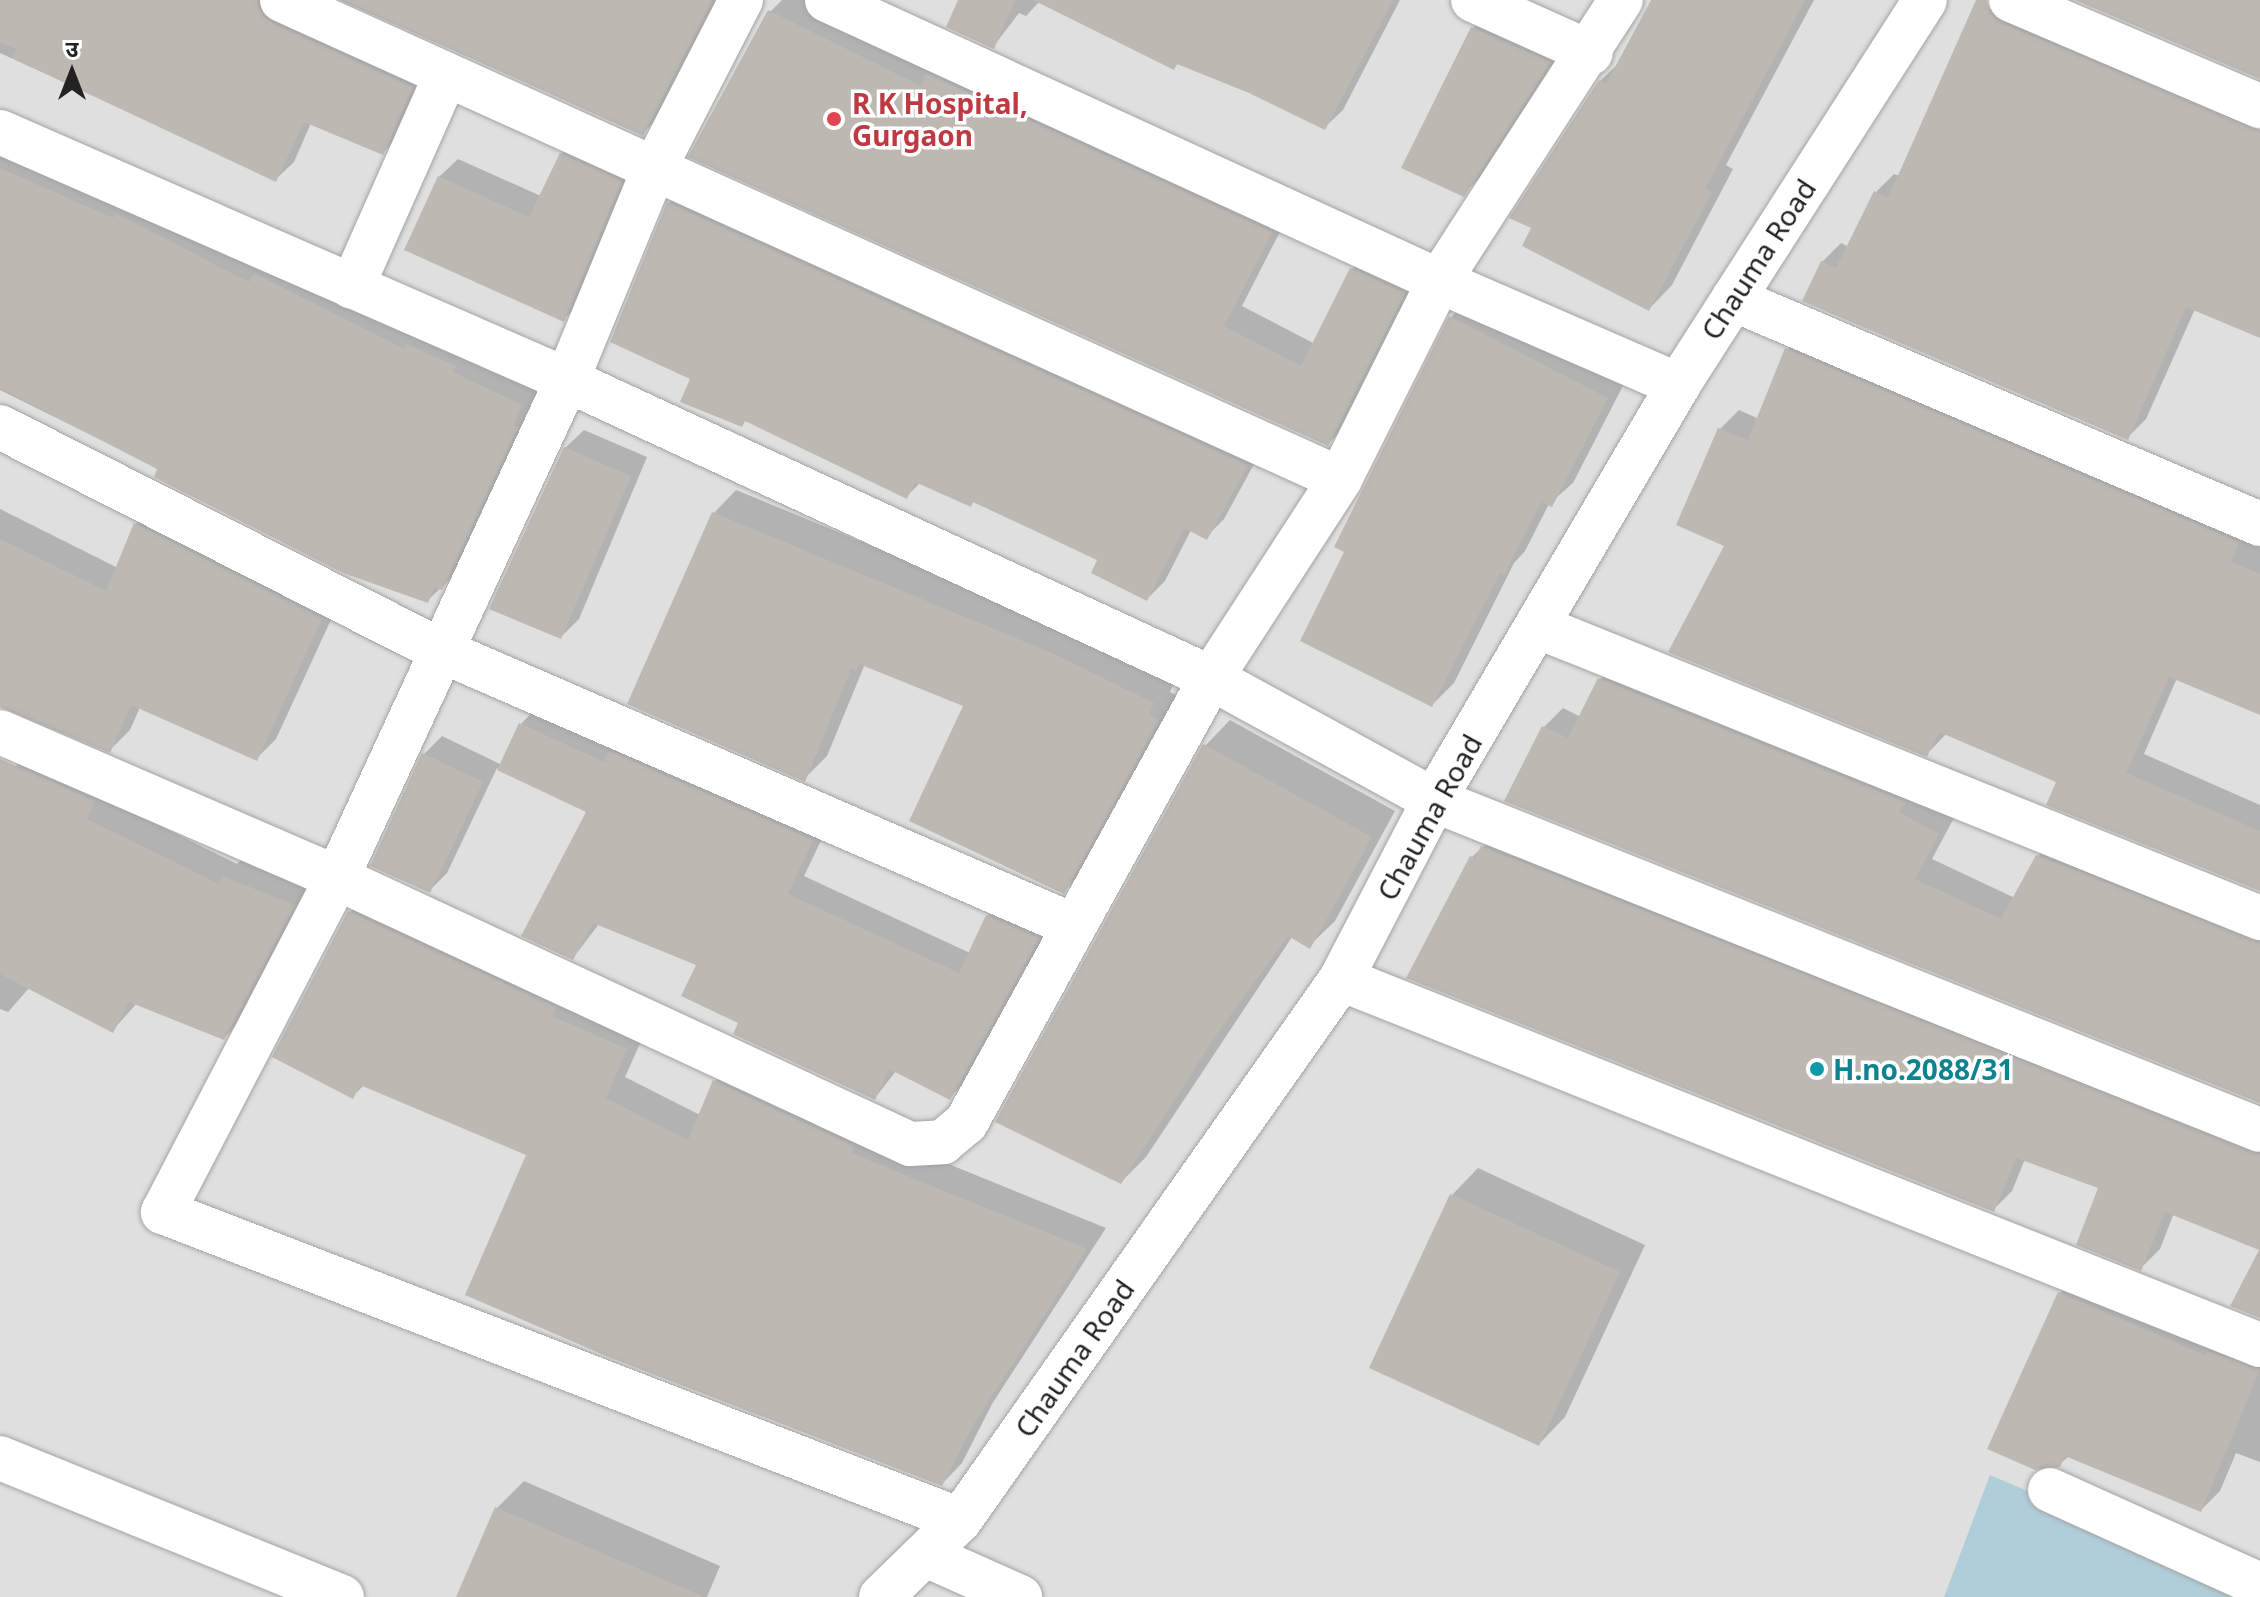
<!DOCTYPE html>
<html>
<head>
<meta charset="utf-8">
<style>
  body { margin:0 }
  #map { position:relative; width:2260px; height:1597px; overflow:hidden; background:#f1efea; font-family:"Noto Sans","Noto Sans Devanagari",sans-serif }
  div>[style] { position:absolute }
  [style*='--x'] { left:calc(var(--x)*1px); top:calc(var(--y)*1px); width:calc(var(--w)*1px); rotate:calc(var(--a)*1deg) }
  .residential>* { inset:0; background:#e0dfdf }
  .water>* { inset:0; background:#b0ced9 }
  .shadow>* { inset:0; background:#0003 }
  .building>* { inset:0; background:#beb8b3 }
  .roads { filter:drop-shadow(0 0 2px #a3a3a3) drop-shadow(0 0 2px #a3a3a3) }
  .minor>* { height:44px; margin:-22px; padding:0 22px; transform-origin:22px; border-radius:22px; background:#fff }
  .dots>* { width:22px; height:22px; translate:-50% -50%; box-sizing:border-box; border:4px solid #fff; border-radius:50% }
  span { translate:-50% -50%; white-space:nowrap; text-align:center; line-height:1.15; -webkit-text-stroke:7px #fff; paint-order:stroke }
  .health-label { font-size:28px; color:#be3a42; font-weight:700 }
  .left { translate:0 -50%; text-align:left }
  .street-label { font-size:28px; color:#222 }
  .culture-label { font-size:28px; color:#0d838f; font-weight:700 }
  .north { position:absolute; left:32px; top:32px; width:80px; height:80px; -webkit-text-stroke:6px #fff; paint-order:stroke; rotate:0deg; font-size:22px; font-weight:700; line-height:32px; text-align:center; color:#222 }
  .north::after { content:''; display:block; margin:auto; width:28px; height:36px; background:#222; clip-path:polygon(50% 0,100% 100%,50% 72%,0 100%) }
</style>
</head>
<body>
<div id="map">
  <div class="residential">
    <i style="clip-path:polygon(0 0,2260px 0,2260px 1597px,0 1597px)"></i>
  </div>
  <div class="water">
    <i style="clip-path:polygon(1990px 1475px,2260px 1590px,2260px 1597px,1944px 1597px)"></i>
  </div>
  <div class="shadow">
    <i style="clip-path:polygon(0 0,285px 0,430px 69px,400px 135px,383px 153px,311px 123px,294px 162px,276px 179px,0 53px)"></i>
    <i style="clip-path:polygon(340px 0,720px 0,660px 116px,642px 134px)"></i>
    <i style="clip-path:polygon(782px 0,806px 0,1290px 212px,1242px 306px,1315px 344px,1352px 269px,1372px 249px,1423px 273px,1348px 424px,1328px 444px,770px 12px)"></i>
    <i style="clip-path:polygon(959px 0,1400px 0,1343px 110px,1324px 128px,1250px 92px,1179px 63px,1174px 67px,1040px 1px,1026px 16px,1019px 13px,993px 47px)"></i>
    <i style="clip-path:polygon(1653px 0,1814px 0,1726px 165px,1733px 169px,1672px 285px,1649px 309px,1600px 81px,1620px 62px)"></i>
    <i style="clip-path:polygon(1986px 7px,2251px 103px,2241px 126px,2260px 133px,2260px 336px,2195px 309px,2146px 419px,2127px 438px,1822px 262px,1841px 243px,1849px 247px,1876px 192px,1894px 174px,1900px 176px)"></i>
    <i style="clip-path:polygon(1491px 10px,1567px 44px,1481px 176px,1463px 195px,1403px 167px,1473px 28px)"></i>
    <i style="clip-path:polygon(580px 136px,639px 163px,582px 301px,564px 319px,439px 177px,458px 159px,541px 196px,561px 154px)"></i>
    <i style="clip-path:polygon(0 139px,541px 385px,531px 405px,536px 407px,462px 568px,427px 601px,0 390px)"></i>
    <i style="clip-path:polygon(687px 185px,1264px 446px,1224px 519px,1206px 537px,1191px 530px,1165px 581px,1147px 599px,1100px 559px,975px 500px,970px 505px,921px 482px,907px 496px,747px 419px,742px 425px,693px 378px,669px 203px)"></i>
    <i style="clip-path:polygon(1473px 296px,1628px 376px,1573px 483px,1549px 504px,1525px 551px,1514px 563px,1454px 683px,1432px 705px,1346px 551px,1451px 317px)"></i>
    <i style="clip-path:polygon(1806px 331px,2260px 525px,2260px 699px,2177px 678px,2144px 754px,2260px 805px,2260px 889px,2059px 781px,1947px 733px,1927px 754px,1727px 545px,1720px 429px,1739px 410px,1759px 419px,1787px 350px)"></i>
    <i style="clip-path:polygon(584px 430px,647px 457px,579px 619px,561px 637px,565px 448px)"></i>
    <i style="clip-path:polygon(736px 490px,1078px 631px,1175px 680px,1170px 692px,1180px 697px,1086px 869px,1063px 892px,965px 705px,865px 664px,827px 756px,804px 779px,714px 513px)"></i>
    <i style="clip-path:polygon(156px 504px,341px 598px,276px 739px,256px 759px,140px 707px,130px 730px,110px 750px,0 683px,0 509px,118px 568px,136px 524px)"></i>
    <i style="clip-path:polygon(1619px 660px,1956px 814px,1932px 859px,2015px 898px,2038px 856px,2057px 837px,2260px 919px,2260px 1101px,1507px 800px,1544px 727px,1563px 708px,1581px 717px,1600px 679px)"></i>
    <i style="clip-path:polygon(538px 706px,830px 822px,804px 876px,970px 953px,987px 916px,1005px 898px,1055px 920px,968px 1080px,950px 1097px,896px 1071px,875px 1098px,740px 1022px,699px 964px,599px 924px,573px 958px,589px 811px,497px 768px,447px 873px,429px 891px,424px 754px,442px 736px,502px 765px,521px 724px)"></i>
    <i style="clip-path:polygon(1230px 720px,1395px 811px,1335px 921px,1309px 946px,1292px 937px,1146px 1157px,1121px 1182px,1205px 746px)"></i>
    <i style="clip-path:polygon(33px 746px,106px 799px,237px 864px,244px 857px,313px 885px,244px 1018px,224px 1038px,137px 1003px,113px 1030px,30px 987px,8px 1012px,0 1009px,0 785px)"></i>
    <i style="clip-path:polygon(1502px 828px,2260px 1131px,2260px 1248px,2174px 1213px,2160px 1249px,2141px 1268px,2100px 1187px,2025px 1159px,2012px 1191px,1993px 1210px,1472px 857px)"></i>
    <i style="clip-path:polygon(371px 891px,647px 1028px,625px 1077px,700px 1115px,715px 1081px,736px 1061px,870px 1132px,1106px 1228px,992px 1404px,962px 1463px,942px 1484px,529px 1153px,365px 1084px,353px 1096px,350px 912px)"></i>
    <i style="clip-path:polygon(1478px 1168px,1645px 1245px,1565px 1417px,1539px 1444px,1372px 1367px,1452px 1195px)"></i>
    <i style="clip-path:polygon(2079px 1274px,2260px 1346px,2260px 1462px,2236px 1453px,2220px 1491px,2201px 1510px,2069px 1456px,2059px 1465px,1990px 1448px,2060px 1293px)"></i>
    <i style="clip-path:polygon(524px 1481px,720px 1566px,707px 1597px,483px 1597px,462px 1588px,497px 1508px)"></i>
  </div>
  <div class="building">
    <i style="clip-path:polygon(0 0,257px 0,261px 14px,272px 23px,413px 87px,383px 155px,304px 122px,276px 182px,12px 58px,17px 49px,0 42px)"></i>
    <i style="clip-path:polygon(343px 0,709px 0,712px 1px,643px 136px)"></i>
    <i style="clip-path:polygon(958px 0,1015px 0,994px 49px,946px 27px)"></i>
    <i style="clip-path:polygon(1033px 0,1393px 0,1325px 130px,1249px 93px,1177px 64px,1174px 70px)"></i>
    <i style="clip-path:polygon(1651px 0,1805px 0,1705px 189px,1712px 192px,1649px 311px,1522px 246px,1531px 228px,1509px 218px,1599px 80px,1606px 84px)"></i>
    <i style="clip-path:polygon(1976px 0,1986px 0,1991px 14px,2001px 23px,2260px 130px,2260px 338px,2186px 307px,2128px 440px,1802px 301px,1821px 261px,1836px 268px,1874px 191px,1888px 198px)"></i>
    <i style="clip-path:polygon(2075px 0,2260px 0,2260px 79px)"></i>
    <i style="clip-path:polygon(768px 10px,921px 86px,926px 73px,1272px 232px,1224px 326px,1301px 366px,1350px 268px,1405px 293px,1328px 446px,688px 157px)"></i>
    <i style="clip-path:polygon(1471px 27px,1551px 62px,1464px 197px,1401px 168px)"></i>
    <i style="clip-path:polygon(560px 153px,622px 181px,564px 322px,404px 250px,438px 176px,529px 217px)"></i>
    <i style="clip-path:polygon(0 168px,113px 218px,115px 213px,249px 282px,254px 273px,404px 349px,406px 344px,456px 366px,453px 372px,522px 405px,513px 425px,518px 427px,442px 590px,434px 587px,428px 603px,343px 573px,154px 477px,157px 469px,0 388px)"></i>
    <i style="clip-path:polygon(667px 202px,1248px 465px,1207px 540px,1184px 528px,1147px 601px,1091px 573px,1097px 560px,973px 502px,971px 507px,915px 482px,907px 499px,745px 421px,742px 427px,680px 402px,690px 379px,610px 342px)"></i>
    <i style="clip-path:polygon(1449px 316px,1608px 398px,1552px 507px,1541px 502px,1504px 575px,1500px 573px,1432px 707px,1300px 641px,1344px 552px,1334px 547px)"></i>
    <i style="clip-path:polygon(1785px 348px,2239px 542px,2231px 562px,2260px 574px,2260px 715px,2169px 677px,2126px 773px,2260px 831px,2260px 891px,2046px 805px,2056px 782px,1939px 732px,1927px 757px,1668px 652px,1724px 546px,1676px 525px,1718px 428px,1748px 440px)"></i>
    <i style="clip-path:polygon(564px 447px,631px 476px,561px 639px,489px 609px)"></i>
    <i style="clip-path:polygon(712px 512px,1054px 654px,1154px 703px,1149px 715px,1159px 720px,1064px 894px,909px 821px,963px 706px,859px 664px,856px 671px,851px 669px,805px 782px,627px 704px)"></i>
    <i style="clip-path:polygon(134px 523px,322px 618px,257px 761px,131px 705px,110px 753px,0 707px,0 539px,106px 591px)"></i>
    <i style="clip-path:polygon(1598px 678px,1905px 802px,1899px 812px,1939px 834px,1915px 879px,2001px 919px,2036px 855px,2260px 942px,2260px 1103px,1504px 801px,1542px 726px,1568px 738px)"></i>
    <i style="clip-path:polygon(519px 723px,604px 762px,609px 751px,813px 840px,788px 894px,959px 973px,986px 915px,1039px 938px,950px 1100px,889px 1069px,875px 1100px,733px 1034px,738px 1023px,681px 996px,696px 965px,593px 923px,573px 960px,521px 936px,586px 812px,497px 770px)"></i>
    <i style="clip-path:polygon(1203px 744px,1372px 837px,1310px 949px,1288px 936px,1214px 1038px,1121px 1184px,995px 1122px)"></i>
    <i style="clip-path:polygon(422px 753px,483px 782px,430px 893px,370px 866px)"></i>
    <i style="clip-path:polygon(0 759px,95px 801px,87px 819px,219px 884px,222px 876px,295px 905px,224px 1040px,129px 1002px,113px 1033px,0 974px)"></i>
    <i style="clip-path:polygon(1481px 846px,2260px 1154px,2260px 1318px,2230px 1306px,2259px 1250px,2165px 1212px,2141px 1271px,2076px 1245px,2098px 1188px,2016px 1158px,1994px 1212px,1406px 978px,1470px 856px,1475px 858px)"></i>
    <i style="clip-path:polygon(348px 911px,556px 1007px,552px 1016px,627px 1049px,606px 1098px,688px 1140px,713px 1080px,854px 1146px,851px 1153px,1087px 1249px,972px 1427px,942px 1486px,606px 1356px,465px 1295px,526px 1155px,360px 1085px,353px 1099px,272px 1057px)"></i>
    <i style="clip-path:polygon(1450px 1194px,1620px 1272px,1539px 1446px,1369px 1368px)"></i>
    <i style="clip-path:polygon(2058px 1292px,2205px 1355px,2207px 1351px,2260px 1369px,2201px 1512px,2065px 1456px,2060px 1467px,2035px 1470px,1987px 1449px)"></i>
    <i style="clip-path:polygon(495px 1507px,704px 1597px,456px 1597px)"></i>
  </div>
  <div class="roads">
    <div class="minor">
      <i style="--x:282;--y:0;--w:1161;--a:24.36"></i>
      <i style="--x:741;--y:0;--w:190;--a:117.2"></i>
      <i style="--x:654;--y:169;--w:228;--a:112.4"></i>
      <i style="--x:567;--y:380;--w:549;--a:114.79"></i>
      <i style="--x:337;--y:878;--w:377;--a:117.5"></i>
      <i style="--x:163;--y:1212;--w:854;--a:21.13"></i>
      <i style="--x:827;--y:0;--w:673;--a:24.66"></i>
      <i style="--x:1439;--y:281;--w:261;--a:23.5"></i>
      <i style="--x:1473;--y:0;--w:129;--a:24.2"></i>
      <i style="--x:2011;--y:0;--w:271;--a:23.1"></i>
      <i style="--x:0;--y:132;--w:619;--a:23.62"></i>
      <i style="--x:567;--y:380;--w:710;--a:24.83"></i>
      <i style="--x:1211;--y:678;--w:254;--a:28.7"></i>
      <i style="--x:1434;--y:800;--w:889;--a:21.78"></i>
      <i style="--x:352;--y:287;--w:230;--a:-66.1"></i>
      <i style="--x:1733;--y:299;--w:573;--a:23.12"></i>
      <i style="--x:0;--y:427;--w:496;--a:26.9"></i>
      <i style="--x:442;--y:651;--w:687;--a:23.51"></i>
      <i style="--x:1539;--y:627;--w:778;--a:21.98"></i>
      <i style="--x:0;--y:732;--w:367;--a:23.4"></i>
      <i style="--x:337;--y:878;--w:632;--a:24.9"></i>
      <i style="--x:910;--y:1144;--w:33;--a:-3"></i>
      <i style="--x:943;--y:1142;--w:30;--a:-40"></i>
      <i style="--x:966;--y:1123;--w:508;--a:-61.16"></i>
      <i style="--x:1211;--y:678;--w:237;--a:-57"></i>
      <i style="--x:1340;--y:479;--w:221;--a:-63.4"></i>
      <i style="--x:1439;--y:281;--w:335;--a:-57.1"></i>
      <i style="--x:1341;--y:979;--w:989;--a:21.72"></i>
      <i style="--x:0;--y:1458;--w:369;--a:22.1"></i>
      <i style="--x:2050;--y:1490;--w:230;--a:24.3"></i>
      <i style="--x:928;--y:1556;--w:101;--a:24"></i>
      <i style="--x:881;--y:1597;--w:110;--a:-44.3"></i>
      <i style="--x:960;--y:1520;--w:662;--a:-54.84"></i>
      <i style="--x:1341;--y:979;--w:202;--a:-62.5"></i>
      <i style="--x:1434;--y:800;--w:481;--a:-59.5"></i>
      <i style="--x:1678;--y:385;--w:457;--a:-57.3"></i>
    </div>
  </div>
  <div class="dots">
    <i style="left:834px;top:119px;background:#e0444e"></i>
    <i style="left:1817px;top:1069px;background:#0f9aa8"></i>
  </div>
  <div class="health-label">
    <span class="left" style="left:852px;top:119px">R K Hospital,<br>Gurgaon</span>
  </div>
  <div class="street-label">
    <span style="left:1758px;top:259px;rotate:-57deg">Chauma Road</span>
    <span style="left:1429px;top:817px;rotate:-61deg">Chauma Road</span>
    <span style="left:1074px;top:1358px;rotate:-55deg">Chauma Road</span>
  </div>
  <div class="culture-label">
    <span class="left" style="left:1833px;top:1069px">H.no.2088/31</span>
  </div>
  <div class="north">उ</div>
</div>
</body>
</html>
